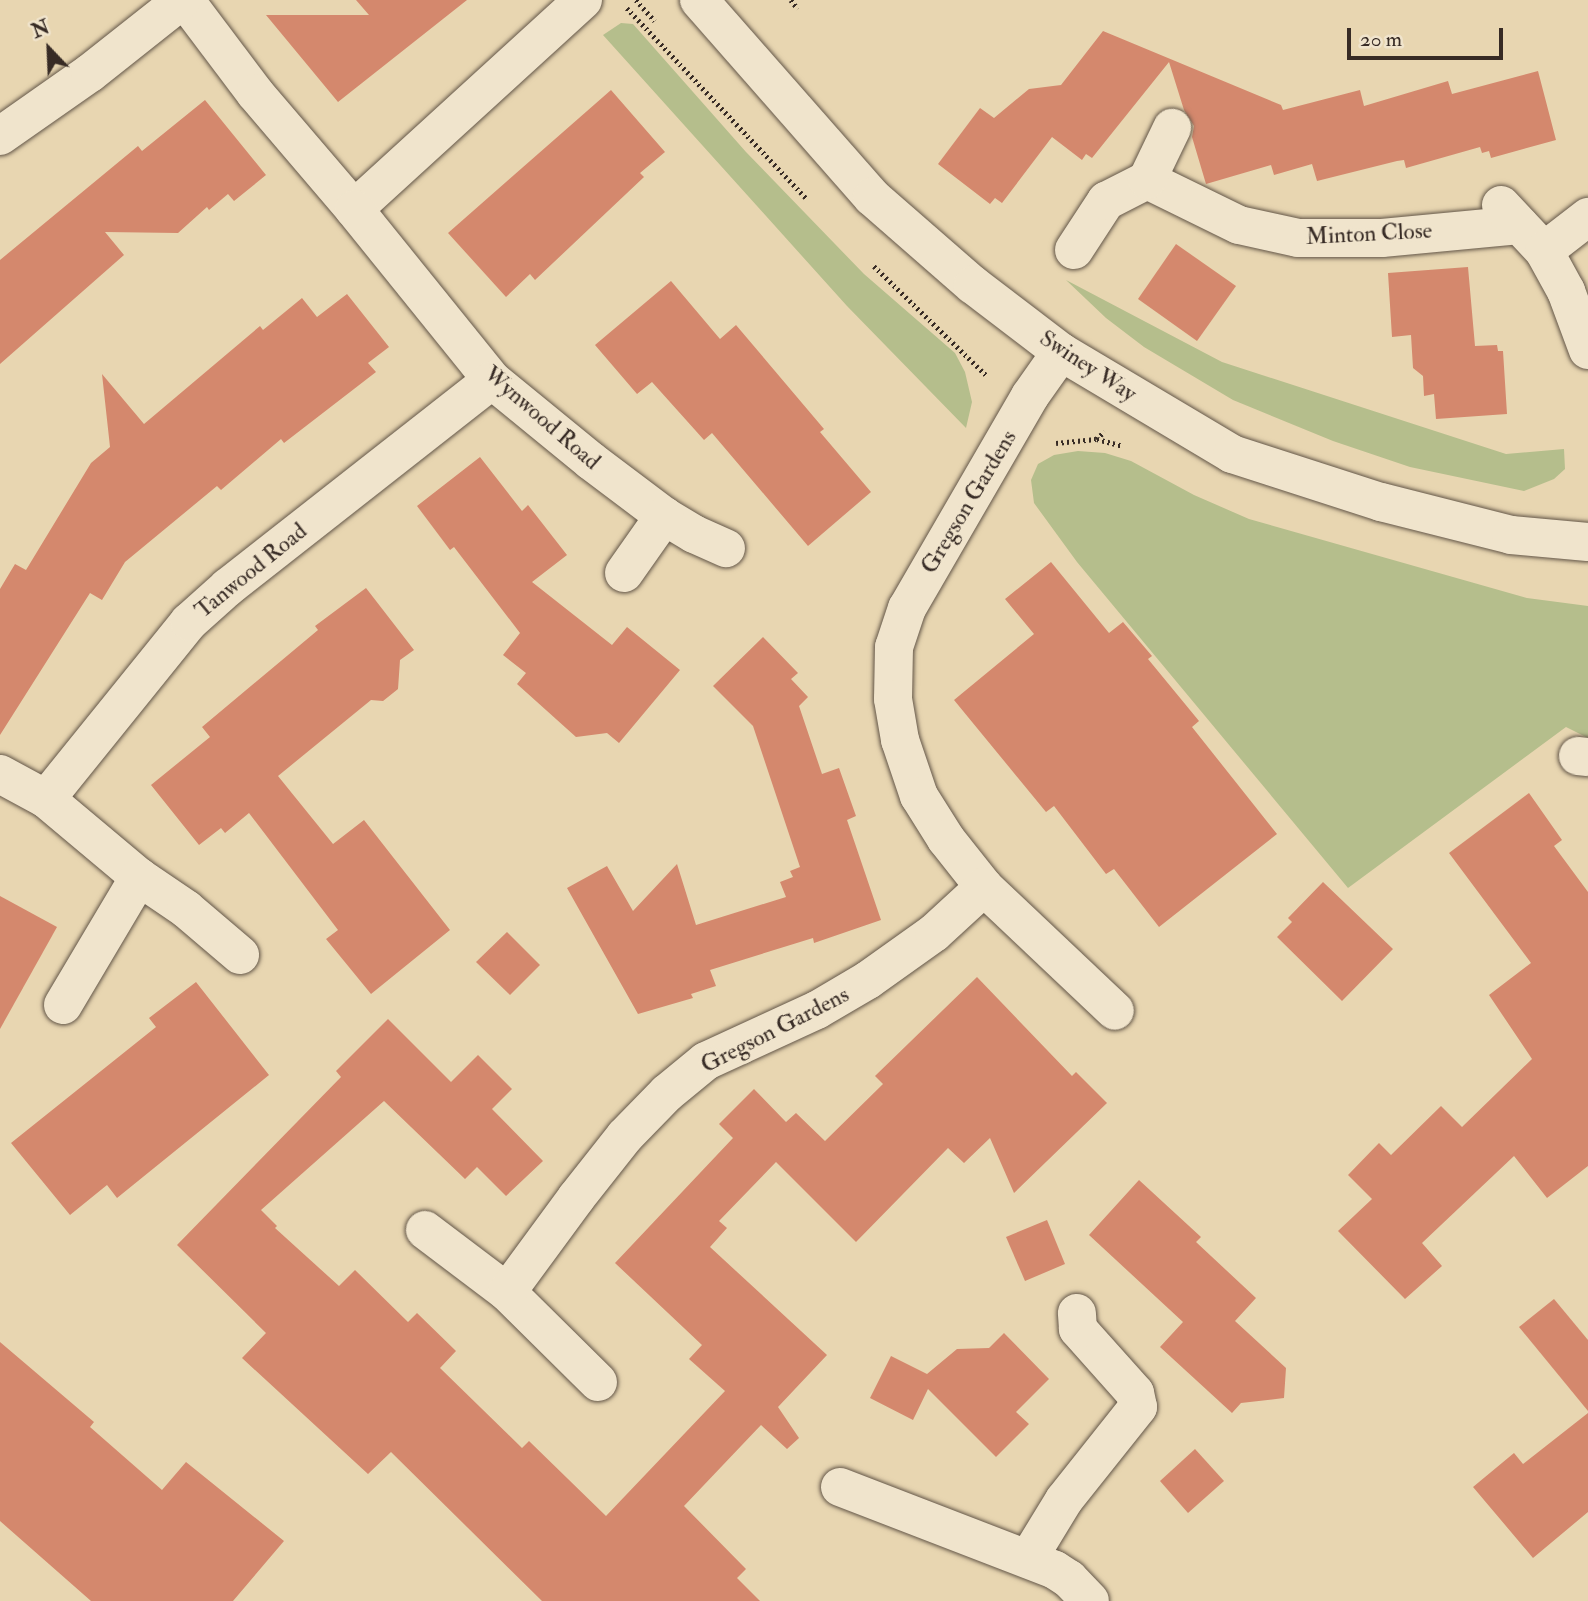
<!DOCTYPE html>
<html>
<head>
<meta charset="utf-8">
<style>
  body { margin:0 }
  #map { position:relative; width:1588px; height:1601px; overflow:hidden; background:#e8d6b1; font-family:"IM FELL Double Pica",serif }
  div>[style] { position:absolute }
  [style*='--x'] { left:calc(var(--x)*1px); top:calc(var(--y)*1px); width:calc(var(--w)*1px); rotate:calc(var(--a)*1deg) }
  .green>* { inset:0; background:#b5be8c }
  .building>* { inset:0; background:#d4886d }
  .path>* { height:4.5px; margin-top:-2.25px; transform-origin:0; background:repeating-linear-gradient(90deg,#372b25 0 2px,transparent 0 5.5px) }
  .roads { filter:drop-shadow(0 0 2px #635648) drop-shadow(0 0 2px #635648) }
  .minor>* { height:38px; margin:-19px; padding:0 19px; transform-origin:19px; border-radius:19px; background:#f0e4cc }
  span { translate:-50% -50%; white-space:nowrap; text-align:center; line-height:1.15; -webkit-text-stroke:6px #f0e4cc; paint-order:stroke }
  .street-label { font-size:23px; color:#372b25 }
  .north { position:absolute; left:14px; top:14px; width:70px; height:70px; -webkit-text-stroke:5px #f0e4cc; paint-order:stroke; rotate:337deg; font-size:19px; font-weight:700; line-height:28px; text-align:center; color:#372b25 }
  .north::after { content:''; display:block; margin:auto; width:24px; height:32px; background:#372b25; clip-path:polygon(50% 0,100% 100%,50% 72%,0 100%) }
  .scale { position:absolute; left:1347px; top:28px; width:156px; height:32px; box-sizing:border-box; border:4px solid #372b25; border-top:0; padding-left:9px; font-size:21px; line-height:24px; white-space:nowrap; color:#372b25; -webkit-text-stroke:5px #f0e4cc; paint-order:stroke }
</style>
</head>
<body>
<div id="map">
  <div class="green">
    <i style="clip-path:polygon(621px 23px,633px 24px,746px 152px,864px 274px,955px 353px,965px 372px,972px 402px,966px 428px,847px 306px,603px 35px)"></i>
    <i style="clip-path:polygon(1066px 280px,1222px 362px,1506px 454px,1564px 449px,1565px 469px,1554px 479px,1524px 491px,1410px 467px,1333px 441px,1233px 400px,1144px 347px,1106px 318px)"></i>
    <i style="clip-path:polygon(1078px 451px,1105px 453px,1131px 461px,1194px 495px,1249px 519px,1527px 598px,1588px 606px,1588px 738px,1566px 727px,1348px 888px,1077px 562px,1034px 503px,1031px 480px,1038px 464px,1054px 455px)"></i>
  </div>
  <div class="building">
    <i style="clip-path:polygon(356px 0,467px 0,338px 102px,266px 15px,369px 15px)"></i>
    <i style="clip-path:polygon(1103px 31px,1281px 105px,1283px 110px,1360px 90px,1364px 106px,1448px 81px,1452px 94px,1538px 71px,1556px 140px,1491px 158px,1489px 151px,1482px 153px,1480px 147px,1406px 168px,1404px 160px,1397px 161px,1317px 181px,1312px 164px,1274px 175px,1271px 165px,1206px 184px,1192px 137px,1194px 126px,1184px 110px,1169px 62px,1092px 158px,1086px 154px,1082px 160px,1052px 137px,1002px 203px,995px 198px,990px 204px,938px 164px,980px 108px,994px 118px,1029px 89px,1061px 85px)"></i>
    <i style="clip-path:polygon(611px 90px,665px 152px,640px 173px,644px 177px,535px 280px,530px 274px,506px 297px,448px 233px)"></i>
    <i style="clip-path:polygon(205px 100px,266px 175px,234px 201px,228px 194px,209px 210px,207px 207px,178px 233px,105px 232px,124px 255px,0 364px,0 260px,138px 146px,142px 151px)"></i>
    <i style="clip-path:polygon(1176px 244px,1236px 286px,1197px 341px,1138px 299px)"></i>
    <i style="clip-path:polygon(1468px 267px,1475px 346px,1497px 345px,1498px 351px,1503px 351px,1507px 414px,1436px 419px,1434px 394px,1424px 396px,1423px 376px,1413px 368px,1411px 335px,1392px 337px,1388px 273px)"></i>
    <i style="clip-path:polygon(671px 281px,720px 339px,736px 325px,824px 429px,820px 432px,871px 492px,808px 546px,712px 433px,704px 440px,652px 382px,637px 394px,595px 345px)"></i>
    <i style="clip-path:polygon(347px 294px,389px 347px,368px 363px,376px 372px,284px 443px,281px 439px,221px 490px,217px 486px,125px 562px,102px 600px,90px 593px,0 735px,0 589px,15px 564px,26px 570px,91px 463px,110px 447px,102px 374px,144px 424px,260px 326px,263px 330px,302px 298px,317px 317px)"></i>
    <i style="clip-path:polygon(480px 457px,522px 511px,528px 505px,567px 555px,532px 582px,612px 645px,627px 627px,680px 670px,619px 743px,607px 733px,576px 737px,517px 684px,526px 673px,503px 655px,520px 633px,454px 547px,450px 550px,417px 506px)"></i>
    <i style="clip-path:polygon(1051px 562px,1109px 633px,1123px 622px,1152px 656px,1148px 659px,1199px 721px,1192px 727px,1277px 834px,1159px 927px,1114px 869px,1106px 874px,1054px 806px,1046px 812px,954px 700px,1034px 634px,1005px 599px)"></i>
    <i style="clip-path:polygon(366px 588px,414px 650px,400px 660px,398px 689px,383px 701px,371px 700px,278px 776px,333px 844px,364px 820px,450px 930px,371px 994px,326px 939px,338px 930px,249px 813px,225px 833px,221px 828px,199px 845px,151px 785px,210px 737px,202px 727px,318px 630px,315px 626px)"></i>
    <i style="clip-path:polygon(763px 637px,798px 673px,791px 679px,808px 697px,799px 706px,822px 774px,839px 768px,856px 816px,847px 820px,881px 920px,814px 943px,813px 938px,710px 970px,716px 986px,691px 994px,693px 998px,638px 1014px,567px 888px,607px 866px,633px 911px,677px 864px,696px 925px,786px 897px,780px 882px,793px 877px,790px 871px,800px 867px,753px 726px,713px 686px)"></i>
    <i style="clip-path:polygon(1529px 793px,1562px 840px,1554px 846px,1588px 892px,1588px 1166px,1547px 1198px,1514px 1156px,1422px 1243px,1442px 1266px,1405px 1299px,1338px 1231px,1372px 1199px,1348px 1175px,1379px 1143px,1391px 1155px,1441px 1106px,1462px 1127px,1532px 1059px,1489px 995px,1531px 963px,1449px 853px)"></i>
    <i style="clip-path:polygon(1323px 882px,1393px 949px,1342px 1001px,1277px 937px,1292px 922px,1288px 918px)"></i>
    <i style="clip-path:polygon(0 896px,57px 927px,0 1029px)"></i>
    <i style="clip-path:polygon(507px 932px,540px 965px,510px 995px,476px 962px)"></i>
    <i style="clip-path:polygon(977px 977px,1072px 1076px,1076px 1072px,1107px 1103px,1014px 1193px,990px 1138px,964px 1163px,948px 1148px,856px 1242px,776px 1162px,719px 1221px,727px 1228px,710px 1247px,827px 1355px,778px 1407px,799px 1438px,787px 1449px,761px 1425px,684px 1506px,746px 1569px,737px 1578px,760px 1601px,542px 1601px,391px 1452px,368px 1474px,242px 1358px,266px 1333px,177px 1245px,341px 1077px,336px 1071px,388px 1019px,451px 1082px,478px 1055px,512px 1089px,492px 1109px,543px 1161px,506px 1196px,477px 1167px,465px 1179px,384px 1101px,261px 1210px,277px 1226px,275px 1228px,339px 1286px,355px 1270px,408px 1322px,417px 1313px,456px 1351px,440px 1368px,522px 1448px,529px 1441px,606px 1516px,725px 1391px,689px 1359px,702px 1345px,615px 1263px,733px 1138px,719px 1124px,754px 1089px,786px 1122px,796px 1113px,825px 1141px,883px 1084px,875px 1076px)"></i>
    <i style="clip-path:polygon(196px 982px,269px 1075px,117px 1198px,107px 1185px,70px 1215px,11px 1143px,156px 1027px,149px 1018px)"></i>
    <i style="clip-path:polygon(1139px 1180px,1201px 1237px,1196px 1242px,1256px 1298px,1235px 1321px,1286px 1368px,1284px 1398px,1241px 1403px,1232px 1413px,1160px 1347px,1183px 1322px,1089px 1235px)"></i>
    <i style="clip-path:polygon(1047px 1220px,1065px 1264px,1025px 1281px,1006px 1237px)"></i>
    <i style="clip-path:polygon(1554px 1299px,1588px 1340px,1588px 1411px,1519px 1327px)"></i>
    <i style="clip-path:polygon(1004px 1333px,1049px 1379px,1016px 1412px,1029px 1424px,996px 1457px,928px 1389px,913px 1420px,870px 1398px,891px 1356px,927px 1374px,957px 1349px,989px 1348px)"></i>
    <i style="clip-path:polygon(0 1342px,94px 1422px,90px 1427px,162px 1490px,186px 1462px,284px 1541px,233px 1601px,91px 1601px,0 1521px)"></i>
    <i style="clip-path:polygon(1588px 1413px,1588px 1512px,1533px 1558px,1473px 1487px,1514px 1453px,1523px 1464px)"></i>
    <i style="clip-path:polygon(1195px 1449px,1224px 1481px,1188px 1513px,1160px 1481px)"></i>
  </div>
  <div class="path">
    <i style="--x:636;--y:0;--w:28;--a:48"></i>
    <i style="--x:791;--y:0;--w:11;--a:52"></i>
    <i style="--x:627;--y:8;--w:261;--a:46.7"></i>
    <i style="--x:874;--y:266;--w:159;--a:44.2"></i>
    <i style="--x:1097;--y:439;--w:27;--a:15"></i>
    <i style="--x:1056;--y:443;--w:40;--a:-5.7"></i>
    <i style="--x:1096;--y:439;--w:11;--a:-41"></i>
  </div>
  <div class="roads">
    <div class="minor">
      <i style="--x:185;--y:0;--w:116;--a:53"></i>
      <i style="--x:255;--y:93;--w:153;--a:49.5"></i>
      <i style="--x:583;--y:0;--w:310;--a:137.6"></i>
      <i style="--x:354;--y:209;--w:220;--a:51.1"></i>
      <i style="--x:492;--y:380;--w:128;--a:39.3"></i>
      <i style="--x:591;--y:461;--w:91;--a:37"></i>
      <i style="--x:664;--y:516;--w:35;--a:31"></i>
      <i style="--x:694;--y:534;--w:35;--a:24"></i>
      <i style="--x:699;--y:0;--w:262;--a:48.7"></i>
      <i style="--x:872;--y:197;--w:134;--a:41.1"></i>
      <i style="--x:973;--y:285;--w:111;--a:37.3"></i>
      <i style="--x:1061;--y:352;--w:199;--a:30.8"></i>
      <i style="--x:1232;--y:454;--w:157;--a:17.9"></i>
      <i style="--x:1381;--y:502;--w:134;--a:14.2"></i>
      <i style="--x:1511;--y:535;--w:77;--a:5.2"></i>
      <i style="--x:0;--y:136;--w:110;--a:-35"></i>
      <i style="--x:90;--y:73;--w:117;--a:-38.4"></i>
      <i style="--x:1147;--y:180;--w:102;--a:26.1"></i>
      <i style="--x:1239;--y:225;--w:60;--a:12.4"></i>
      <i style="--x:1298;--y:238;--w:84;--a:0"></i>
      <i style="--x:1382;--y:238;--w:138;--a:-5.4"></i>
      <i style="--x:1501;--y:205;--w:63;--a:46.9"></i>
      <i style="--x:1544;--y:251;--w:46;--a:61.2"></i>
      <i style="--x:1566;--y:291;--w:63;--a:69.6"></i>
      <i style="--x:1074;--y:250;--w:59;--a:-56.9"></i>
      <i style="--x:1106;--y:201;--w:46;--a:-27.1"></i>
      <i style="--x:1147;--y:180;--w:58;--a:-64.3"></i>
      <i style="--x:1544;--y:251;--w:56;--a:-37.7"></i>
      <i style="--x:1061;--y:352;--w:54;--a:125.2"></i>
      <i style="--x:1030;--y:396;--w:245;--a:120.1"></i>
      <i style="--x:907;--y:608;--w:41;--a:108.4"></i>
      <i style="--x:894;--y:647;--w:52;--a:91.1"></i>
      <i style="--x:893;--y:699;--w:42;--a:80.3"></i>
      <i style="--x:900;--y:740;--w:59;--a:71.3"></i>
      <i style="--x:919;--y:796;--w:51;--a:57.9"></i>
      <i style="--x:946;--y:839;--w:61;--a:51.6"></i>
      <i style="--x:984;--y:887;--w:180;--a:43.4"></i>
      <i style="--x:624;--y:573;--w:70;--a:-54.9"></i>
      <i style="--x:1578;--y:756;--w:10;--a:6"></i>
      <i style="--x:0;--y:774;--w:52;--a:28.5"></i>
      <i style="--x:46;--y:799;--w:121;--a:40"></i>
      <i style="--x:139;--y:877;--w:57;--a:34.2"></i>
      <i style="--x:186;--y:909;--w:71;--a:40.4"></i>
      <i style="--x:46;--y:799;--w:228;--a:-51.1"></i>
      <i style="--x:189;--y:622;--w:52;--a:-41.9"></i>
      <i style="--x:228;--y:587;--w:335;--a:-38.1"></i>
      <i style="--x:63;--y:1005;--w:149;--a:-59.3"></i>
      <i style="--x:425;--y:1230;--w:103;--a:37.1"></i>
      <i style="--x:507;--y:1292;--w:128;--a:44.7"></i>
      <i style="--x:507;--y:1292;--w:117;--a:-53.7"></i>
      <i style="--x:576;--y:1198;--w:79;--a:-51.7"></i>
      <i style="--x:625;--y:1136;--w:60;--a:-45.7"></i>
      <i style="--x:667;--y:1093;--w:50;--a:-39.4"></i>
      <i style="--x:706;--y:1061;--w:122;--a:-24.7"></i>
      <i style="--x:817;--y:1010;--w:59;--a:-30.5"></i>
      <i style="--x:868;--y:980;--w:81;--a:-35.5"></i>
      <i style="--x:934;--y:933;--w:68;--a:-42.6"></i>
      <i style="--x:840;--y:1487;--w:230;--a:21.1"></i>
      <i style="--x:1055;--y:1570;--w:17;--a:33"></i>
      <i style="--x:1069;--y:1579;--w:30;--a:46"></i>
      <i style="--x:1028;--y:1559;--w:69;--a:-58.6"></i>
      <i style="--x:1064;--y:1500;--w:119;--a:-51.5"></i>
      <i style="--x:1138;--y:1407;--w:14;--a:-102"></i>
      <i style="--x:1135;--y:1393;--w:86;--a:-131.7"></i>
      <i style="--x:1078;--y:1329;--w:16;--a:-94"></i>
    </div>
  </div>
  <div class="street-label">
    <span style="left:1369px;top:234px;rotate:-3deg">Minton Close</span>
    <span style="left:1088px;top:366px;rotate:33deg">Swiney Way</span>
    <span style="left:542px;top:418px;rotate:41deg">Wynwood Road</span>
    <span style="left:969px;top:502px;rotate:-59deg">Gregson Gardens</span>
    <span style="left:251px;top:571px;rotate:-39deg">Tanwood Road</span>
    <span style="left:775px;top:1030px;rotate:-27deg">Gregson Gardens</span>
  </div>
  <div class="north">N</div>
  <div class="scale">20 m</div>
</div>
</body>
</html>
